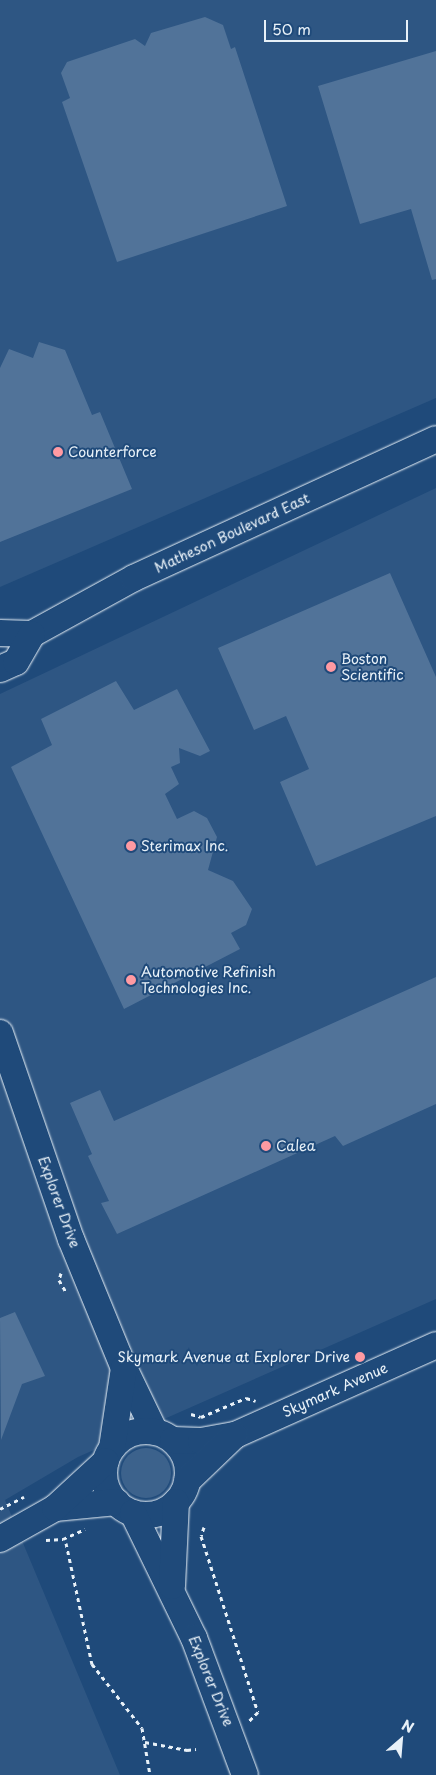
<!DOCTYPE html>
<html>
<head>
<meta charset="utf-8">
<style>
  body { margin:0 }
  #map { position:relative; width:436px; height:1775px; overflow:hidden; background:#1f4a7a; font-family:"Playpen Sans",sans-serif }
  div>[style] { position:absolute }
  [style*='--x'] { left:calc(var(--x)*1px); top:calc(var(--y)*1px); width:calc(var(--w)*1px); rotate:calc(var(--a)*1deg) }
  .built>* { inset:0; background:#2e5683 }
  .green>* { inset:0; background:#3c628c }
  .round { border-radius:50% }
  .building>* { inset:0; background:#517399 }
  .path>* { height:3px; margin-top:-1.5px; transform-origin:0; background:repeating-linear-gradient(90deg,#e8f1f8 0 4px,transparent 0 8px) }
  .roads { filter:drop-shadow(0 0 1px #e8f1f8) drop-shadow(0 0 1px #e8f1f8) }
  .minor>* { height:26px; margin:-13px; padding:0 13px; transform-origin:13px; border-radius:13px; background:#1f4a7a }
  .minor>.ring { margin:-13px; padding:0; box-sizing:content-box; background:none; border:26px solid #1f4a7a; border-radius:50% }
  .dots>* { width:14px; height:14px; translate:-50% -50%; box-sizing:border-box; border:2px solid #1f4a7a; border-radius:50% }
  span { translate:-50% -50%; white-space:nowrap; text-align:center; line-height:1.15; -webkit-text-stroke:4px #1f4a7a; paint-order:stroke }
  .poi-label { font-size:14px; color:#e8f1f8 }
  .left { translate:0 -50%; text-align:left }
  .right { translate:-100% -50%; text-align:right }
  .street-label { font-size:14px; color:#e8f1f8 }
  .north { position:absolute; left:376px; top:1715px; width:50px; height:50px; -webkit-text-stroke:4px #1f4a7a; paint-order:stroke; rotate:27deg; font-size:14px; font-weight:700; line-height:20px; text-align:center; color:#e8f1f8 }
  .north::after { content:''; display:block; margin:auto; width:18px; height:22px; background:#e8f1f8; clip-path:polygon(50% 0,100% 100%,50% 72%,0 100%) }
  .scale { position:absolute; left:264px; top:20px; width:144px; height:22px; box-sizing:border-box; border:2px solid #e8f1f8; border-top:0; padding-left:6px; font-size:15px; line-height:18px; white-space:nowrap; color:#e8f1f8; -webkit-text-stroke:4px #1f4a7a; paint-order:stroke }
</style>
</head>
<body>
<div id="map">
  <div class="built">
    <i style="clip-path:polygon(0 0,436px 0,436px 398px,0 587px)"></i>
    <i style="clip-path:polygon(436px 488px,436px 1299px,78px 1457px,5px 1500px,120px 1775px,0 1775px,0 694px)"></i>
  </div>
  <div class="green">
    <i class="round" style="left:121px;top:1448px;width:50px;height:50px"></i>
  </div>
  <div class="building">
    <i style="clip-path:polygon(205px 17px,223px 25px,231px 49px,235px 47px,287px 206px,117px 262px,62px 102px,70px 98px,61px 73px,67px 62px,135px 39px,145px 46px,151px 33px)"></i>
    <i style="clip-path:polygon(436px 51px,436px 279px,432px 280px,411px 209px,360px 224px,318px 86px)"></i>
    <i style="clip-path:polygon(39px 342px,65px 350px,92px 415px,100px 412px,132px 489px,0 542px,0 368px,9px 349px,33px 358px)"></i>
    <i style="clip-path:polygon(390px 573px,436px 677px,436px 816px,316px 866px,280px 782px,309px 769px,286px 716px,254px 730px,218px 648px)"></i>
    <i style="clip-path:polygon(116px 681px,134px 710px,177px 689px,210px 751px,200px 756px,179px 748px,180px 763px,171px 767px,179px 784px,165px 794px,177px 819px,194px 811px,207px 818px,217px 837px,208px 870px,233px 881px,252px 909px,246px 925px,231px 933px,240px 949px,124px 1009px,11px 767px,52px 745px,41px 719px)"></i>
    <i style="clip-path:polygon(436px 977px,436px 1104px,343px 1146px,335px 1136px,117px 1234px,101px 1203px,109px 1201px,88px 1156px,92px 1154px,70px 1103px,100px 1090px,114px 1121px)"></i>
    <i style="clip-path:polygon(15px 1312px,45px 1376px,22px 1384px,1px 1440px,0 1318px)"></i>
  </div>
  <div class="path">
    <i style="--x:61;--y:1273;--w:7;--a:106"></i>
    <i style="--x:59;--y:1280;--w:14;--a:60"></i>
    <i style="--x:191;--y:1414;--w:10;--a:17"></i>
    <i style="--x:201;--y:1417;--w:49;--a:-22.9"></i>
    <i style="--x:246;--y:1398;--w:10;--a:17"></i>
    <i style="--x:0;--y:1509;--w:27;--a:-27"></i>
    <i style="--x:204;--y:1527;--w:9;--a:108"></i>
    <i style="--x:201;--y:1536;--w:185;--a:72.1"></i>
    <i style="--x:258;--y:1712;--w:14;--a:135"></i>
    <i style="--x:46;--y:1540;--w:17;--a:-3"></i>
    <i style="--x:63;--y:1539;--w:24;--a:-24"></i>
    <i style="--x:66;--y:1543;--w:124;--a:77.9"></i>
    <i style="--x:92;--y:1664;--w:81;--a:52"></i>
    <i style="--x:142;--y:1728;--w:48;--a:80.3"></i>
    <i style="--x:145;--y:1742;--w:43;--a:10.8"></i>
    <i style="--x:187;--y:1750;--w:9;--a:-6"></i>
  </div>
  <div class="roads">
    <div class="minor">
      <i style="--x:0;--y:633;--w:32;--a:2"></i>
      <i style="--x:32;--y:634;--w:116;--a:-28.8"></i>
      <i style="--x:134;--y:578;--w:332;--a:-24.7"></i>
      <i style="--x:0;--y:669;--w:17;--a:-24"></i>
      <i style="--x:16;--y:662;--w:32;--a:-60"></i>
      <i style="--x:0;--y:1033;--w:218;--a:71"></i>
      <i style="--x:71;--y:1239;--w:139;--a:67.7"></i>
      <i style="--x:124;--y:1368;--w:71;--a:64.2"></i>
      <i class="ring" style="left:104px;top:1431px;width:58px;height:58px"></i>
      <i style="--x:173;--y:1440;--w:28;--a:2"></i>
      <i style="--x:201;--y:1441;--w:35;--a:-10"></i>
      <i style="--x:235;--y:1435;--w:220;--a:-24.1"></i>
      <i style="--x:112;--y:1448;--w:81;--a:-81.5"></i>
      <i style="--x:187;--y:1481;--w:66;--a:-43.8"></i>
      <i style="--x:55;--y:1508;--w:62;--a:-5.5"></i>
      <i style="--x:133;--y:1513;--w:139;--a:64"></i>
      <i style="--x:194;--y:1638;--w:146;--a:69.6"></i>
      <i style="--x:0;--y:1539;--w:63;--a:-29.4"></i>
      <i style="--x:55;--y:1508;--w:69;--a:-42.7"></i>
      <i style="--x:172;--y:1586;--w:84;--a:-87.3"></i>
    </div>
  </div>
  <div class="dots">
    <i style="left:58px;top:452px;background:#ff9aa2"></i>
    <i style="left:331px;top:667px;background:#ff9aa2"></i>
    <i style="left:131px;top:846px;background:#ff9aa2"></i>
    <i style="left:131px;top:980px;background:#ff9aa2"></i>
    <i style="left:266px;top:1146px;background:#ff9aa2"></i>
    <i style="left:360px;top:1357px;background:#ff9aa2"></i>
  </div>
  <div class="poi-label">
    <span class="left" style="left:68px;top:452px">Counterforce</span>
    <span class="left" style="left:341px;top:667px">Boston<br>Scientific</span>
    <span class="left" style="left:141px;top:846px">Sterimax Inc.</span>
    <span class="left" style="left:141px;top:980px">Automotive Refinish<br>Technologies Inc.</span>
    <span class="left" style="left:276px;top:1146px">Calea</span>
    <span class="right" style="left:350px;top:1357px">Skymark Avenue at Explorer Drive</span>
  </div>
  <div class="street-label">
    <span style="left:232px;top:533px;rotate:-25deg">Matheson Boulevard East</span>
    <span style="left:59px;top:1202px;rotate:70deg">Explorer Drive</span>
    <span style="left:335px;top:1390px;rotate:-24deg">Skymark Avenue</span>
    <span style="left:211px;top:1681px;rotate:68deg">Explorer Drive</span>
  </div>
  <div class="north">N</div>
  <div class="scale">50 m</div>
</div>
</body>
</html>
